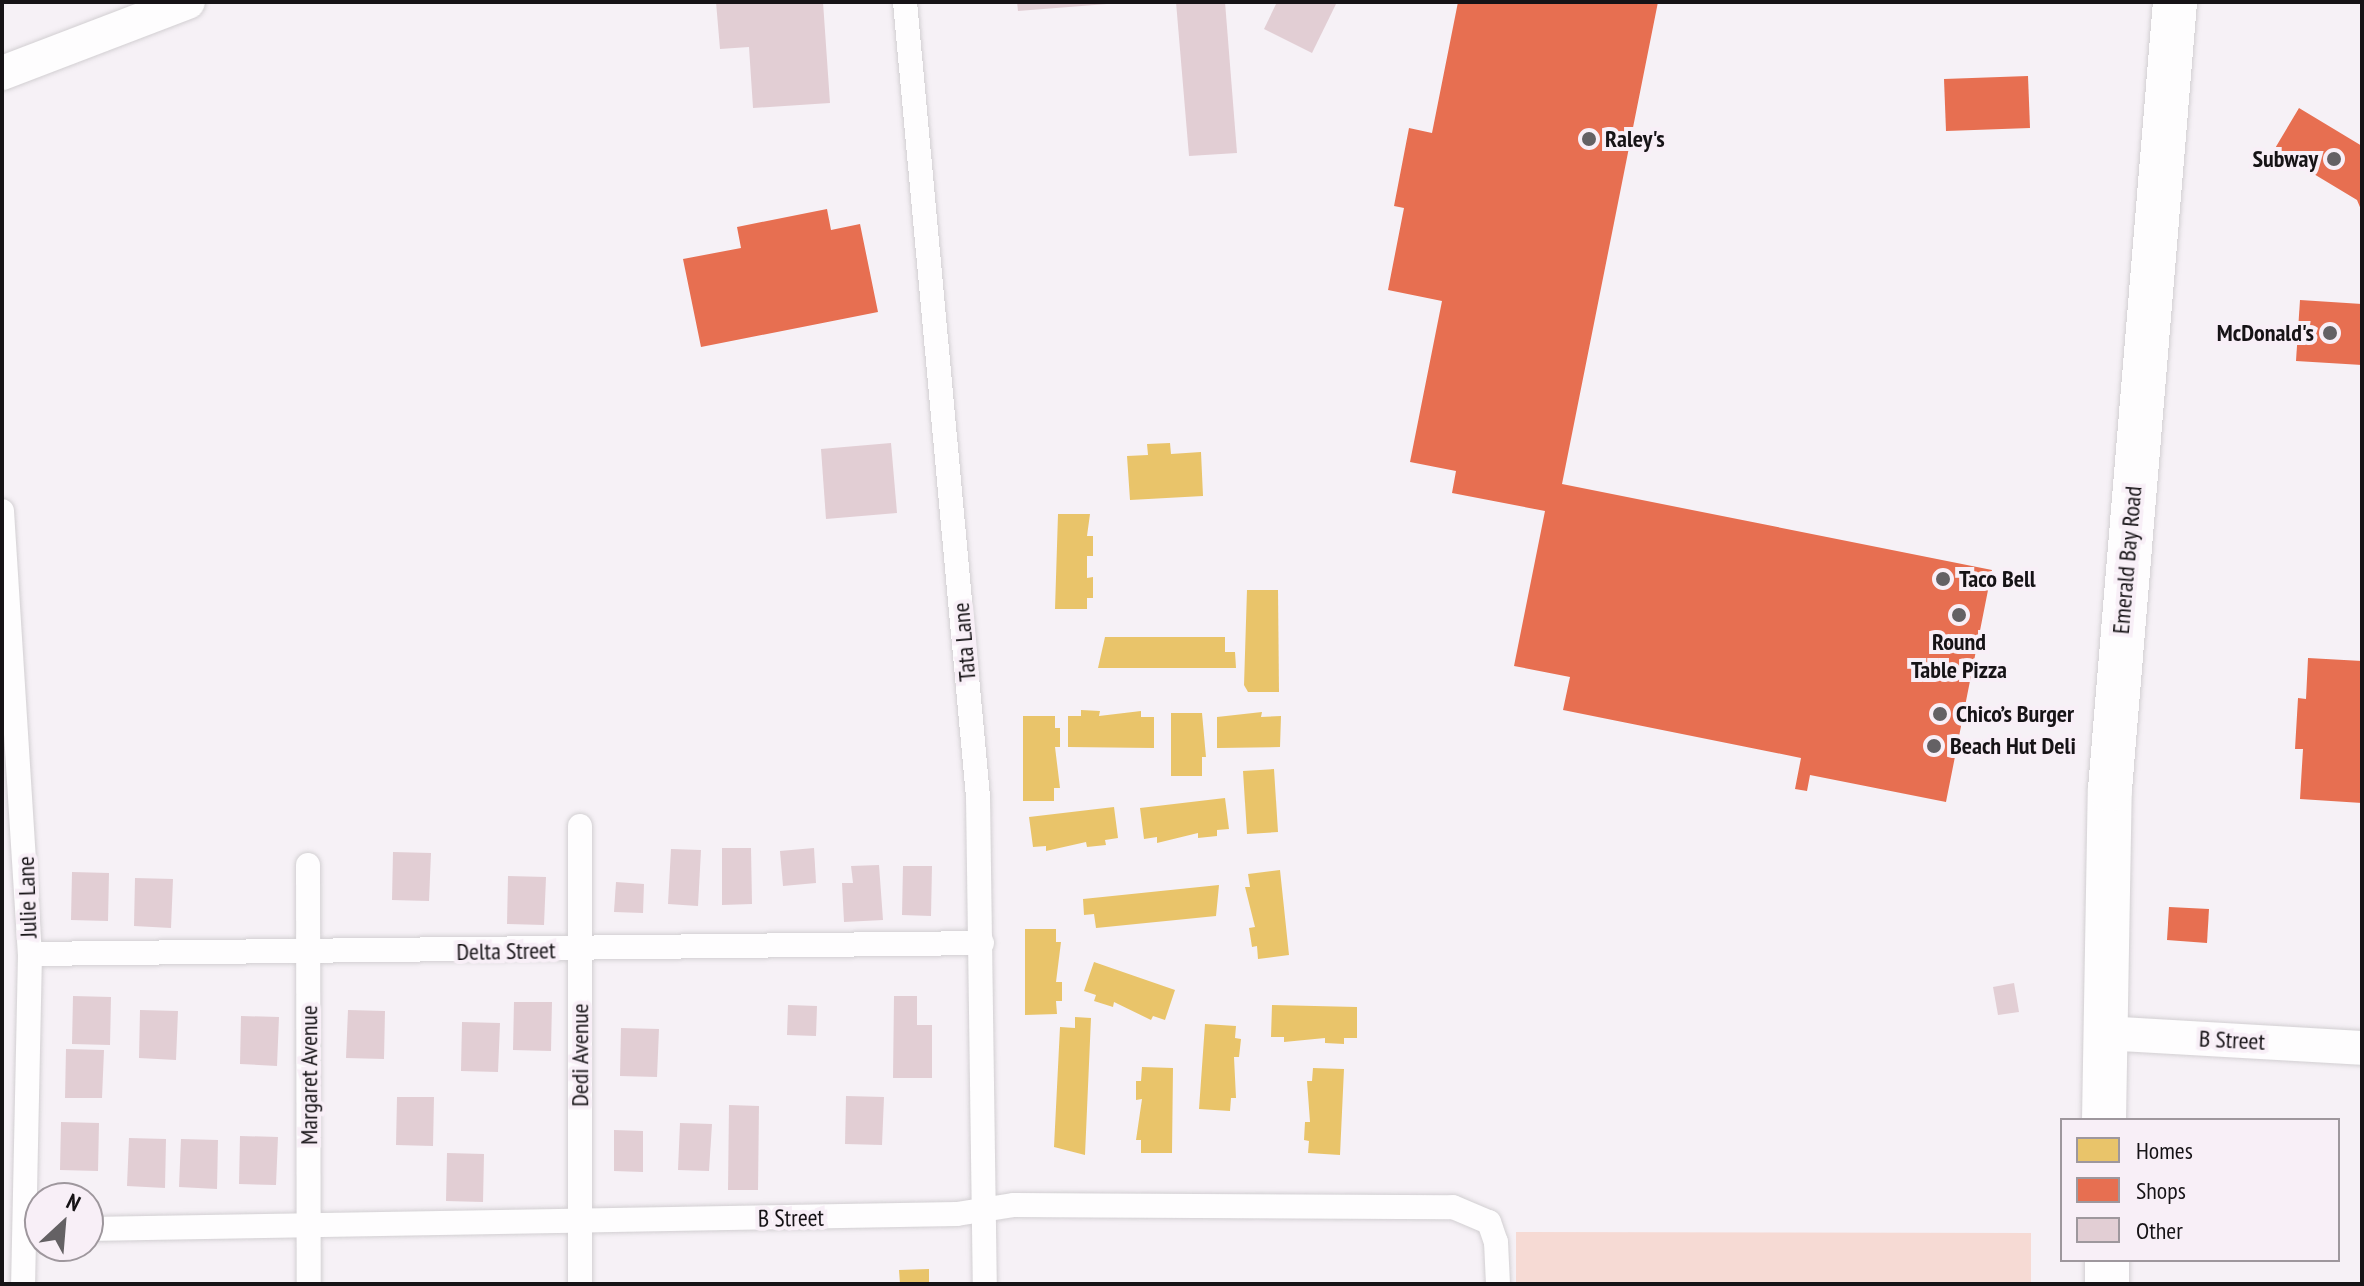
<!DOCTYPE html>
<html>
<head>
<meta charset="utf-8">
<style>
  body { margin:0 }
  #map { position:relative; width:2364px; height:1286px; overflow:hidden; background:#f6f1f6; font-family:"PT Sans Narrow",sans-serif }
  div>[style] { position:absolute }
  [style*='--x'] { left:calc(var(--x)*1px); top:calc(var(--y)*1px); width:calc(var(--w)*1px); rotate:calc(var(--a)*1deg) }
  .green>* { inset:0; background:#f6dad4 }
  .homes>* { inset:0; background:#e9c46a }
  .shops>* { inset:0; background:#e76f51 }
  .building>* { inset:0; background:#e2ced4 }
  .roads { filter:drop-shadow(0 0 2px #d2cfd2) drop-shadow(0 0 2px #d2cfd2) }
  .street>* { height:24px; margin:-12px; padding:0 12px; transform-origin:12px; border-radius:12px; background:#fefdfe }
  .secondary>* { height:34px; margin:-17px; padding:0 17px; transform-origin:17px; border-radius:17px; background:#fefdfe }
  .highway>* { height:44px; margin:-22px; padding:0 22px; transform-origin:22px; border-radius:22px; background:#fefdfe }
  .dots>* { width:22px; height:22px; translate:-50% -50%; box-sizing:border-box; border:4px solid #f8eff7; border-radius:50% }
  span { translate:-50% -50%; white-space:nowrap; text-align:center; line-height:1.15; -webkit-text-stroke:8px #f8eff7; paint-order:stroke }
  .poi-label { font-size:24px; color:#161316; font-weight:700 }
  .left { translate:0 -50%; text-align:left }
  .right { translate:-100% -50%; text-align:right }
  .street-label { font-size:24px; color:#161316 }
  .frame { position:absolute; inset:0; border:4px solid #161316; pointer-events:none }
  .legend { position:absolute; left:2060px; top:1118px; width:280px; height:144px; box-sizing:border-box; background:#f8eff7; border:2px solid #9e979d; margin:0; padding:10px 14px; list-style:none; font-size:24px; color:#161316 }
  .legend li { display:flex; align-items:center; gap:16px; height:40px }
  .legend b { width:40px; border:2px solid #9e979d }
  .north { position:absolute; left:24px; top:1182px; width:80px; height:80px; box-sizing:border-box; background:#f8eff7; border:2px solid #9e979d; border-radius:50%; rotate:26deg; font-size:22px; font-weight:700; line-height:32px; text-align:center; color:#161316 }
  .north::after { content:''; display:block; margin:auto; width:28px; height:36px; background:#646164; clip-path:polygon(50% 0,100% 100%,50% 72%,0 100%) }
</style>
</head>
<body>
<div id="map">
  <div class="green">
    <i style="clip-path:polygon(1516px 1232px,2031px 1233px,2031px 1284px,1516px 1284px)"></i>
  </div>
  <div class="homes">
    <i style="clip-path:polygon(1170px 443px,1171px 454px,1201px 452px,1203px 496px,1130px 500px,1127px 456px,1148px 455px,1147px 444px)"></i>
    <i style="clip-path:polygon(1058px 514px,1090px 514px,1087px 536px,1093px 536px,1093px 556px,1087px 556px,1087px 578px,1093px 577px,1093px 598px,1087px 598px,1087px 609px,1055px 609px)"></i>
    <i style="clip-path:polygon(1247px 590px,1278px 590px,1279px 692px,1248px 692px,1244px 685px)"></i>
    <i style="clip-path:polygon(1105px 637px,1225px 637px,1225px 652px,1235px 652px,1236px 668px,1098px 668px)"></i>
    <i style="clip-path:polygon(1081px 710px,1100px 711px,1099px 716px,1141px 711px,1141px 717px,1154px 717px,1154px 748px,1068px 747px,1068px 716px,1081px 716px)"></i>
    <i style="clip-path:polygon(1262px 712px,1261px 717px,1281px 716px,1280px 747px,1217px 748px,1217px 717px)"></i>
    <i style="clip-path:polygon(1171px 713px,1202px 713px,1206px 757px,1202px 757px,1202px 776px,1171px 776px)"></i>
    <i style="clip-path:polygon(1023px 716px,1055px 716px,1055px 728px,1060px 728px,1060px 747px,1055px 747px,1060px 788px,1054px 788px,1054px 801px,1023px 801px)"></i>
    <i style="clip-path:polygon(1274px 769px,1278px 832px,1247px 834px,1243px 771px)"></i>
    <i style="clip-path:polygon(1225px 798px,1229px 829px,1217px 830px,1217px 836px,1198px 838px,1198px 833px,1157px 843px,1157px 837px,1144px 839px,1140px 808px)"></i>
    <i style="clip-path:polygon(1114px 807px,1118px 838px,1105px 840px,1106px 845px,1087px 847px,1086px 842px,1046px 851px,1046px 846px,1033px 847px,1029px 817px)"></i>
    <i style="clip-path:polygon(1280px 870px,1289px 955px,1258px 959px,1257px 946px,1252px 947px,1249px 928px,1255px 927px,1245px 887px,1250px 887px,1248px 874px)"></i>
    <i style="clip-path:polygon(1219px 885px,1216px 916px,1096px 928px,1094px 914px,1084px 915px,1083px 899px)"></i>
    <i style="clip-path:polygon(1025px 929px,1056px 929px,1056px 942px,1061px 942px,1056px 982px,1062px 982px,1062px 1001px,1056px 1001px,1057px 1014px,1025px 1015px)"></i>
    <i style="clip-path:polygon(1094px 962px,1175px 990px,1165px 1020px,1153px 1016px,1151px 1020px,1114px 1002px,1113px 1007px,1094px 1001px,1096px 995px,1084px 991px)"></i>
    <i style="clip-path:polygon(1272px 1005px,1357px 1007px,1357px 1038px,1344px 1038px,1344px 1044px,1325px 1043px,1325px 1038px,1284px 1042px,1284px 1037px,1271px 1037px)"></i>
    <i style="clip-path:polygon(1075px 1017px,1091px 1018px,1085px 1155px,1054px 1147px,1060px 1027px,1075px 1028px)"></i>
    <i style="clip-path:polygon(1205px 1024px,1236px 1026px,1235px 1038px,1241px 1039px,1239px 1057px,1234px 1057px,1236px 1098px,1231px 1098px,1230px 1111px,1199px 1109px)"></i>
    <i style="clip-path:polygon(1142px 1067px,1173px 1068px,1172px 1153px,1141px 1153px,1141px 1140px,1136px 1140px,1142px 1099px,1136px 1100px,1136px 1081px,1141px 1081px)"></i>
    <i style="clip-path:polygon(1313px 1068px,1344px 1069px,1340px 1155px,1308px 1153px,1309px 1141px,1304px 1140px,1305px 1122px,1310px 1122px,1307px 1081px,1312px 1081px)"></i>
    <i style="clip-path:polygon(929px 1269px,929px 1284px,900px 1284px,899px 1270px)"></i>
  </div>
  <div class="shops">
    <i style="clip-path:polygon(1458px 2px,1658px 2px,1562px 484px,1992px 570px,1946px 802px,1810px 775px,1807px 791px,1795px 789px,1801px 758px,1563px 710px,1570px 677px,1514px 666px,1545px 511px,1452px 493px,1456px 471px,1410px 462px,1442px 301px,1388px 290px,1404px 208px,1394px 206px,1409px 128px,1432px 133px)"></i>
    <i style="clip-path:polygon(2028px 76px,2030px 128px,1946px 131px,1944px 79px)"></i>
    <i style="clip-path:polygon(2299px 108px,2362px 146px,2362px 212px,2357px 200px,2274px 150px)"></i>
    <i style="clip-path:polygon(827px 209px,831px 230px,860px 224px,878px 312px,701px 347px,683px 259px,741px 248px,737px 227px)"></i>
    <i style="clip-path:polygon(2300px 300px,2362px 304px,2362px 365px,2296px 361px)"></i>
    <i style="clip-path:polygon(2308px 658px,2362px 661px,2362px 803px,2300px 799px,2303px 749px,2295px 749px,2298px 698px,2306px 699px)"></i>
    <i style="clip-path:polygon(2169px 907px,2209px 909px,2207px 943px,2167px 940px)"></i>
  </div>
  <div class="building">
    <i style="clip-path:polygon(716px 2px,823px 2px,830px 103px,753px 108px,749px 47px,720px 49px)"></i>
    <i style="clip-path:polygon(1017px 2px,1107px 2px,1107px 4px,1018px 11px)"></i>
    <i style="clip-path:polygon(1176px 2px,1225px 2px,1237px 153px,1189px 156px)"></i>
    <i style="clip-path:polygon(1277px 2px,1337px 2px,1312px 53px,1264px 29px)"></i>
    <i style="clip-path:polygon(891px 443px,897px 513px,826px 519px,821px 449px)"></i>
    <i style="clip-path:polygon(722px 848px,751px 848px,752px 904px,722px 905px)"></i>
    <i style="clip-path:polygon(814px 848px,816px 883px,783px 886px,780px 851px)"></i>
    <i style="clip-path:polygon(671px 849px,701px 850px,698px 906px,668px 904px)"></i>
    <i style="clip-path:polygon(393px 852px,431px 853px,429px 901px,392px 900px)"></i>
    <i style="clip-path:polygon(879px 865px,883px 920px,844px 922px,842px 883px,853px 883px,851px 866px)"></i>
    <i style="clip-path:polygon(903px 866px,932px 866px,931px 916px,902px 915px)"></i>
    <i style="clip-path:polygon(72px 872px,109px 873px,108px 921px,71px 920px)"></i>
    <i style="clip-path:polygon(508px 876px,546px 877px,544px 925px,507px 924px)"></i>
    <i style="clip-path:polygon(135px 878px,173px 879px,171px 928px,134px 926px)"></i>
    <i style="clip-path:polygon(616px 882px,644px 884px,643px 913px,614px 912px)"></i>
    <i style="clip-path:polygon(2014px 983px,2019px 1012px,1998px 1015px,1993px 987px)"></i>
    <i style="clip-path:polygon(73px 996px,111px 997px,110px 1045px,72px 1044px)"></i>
    <i style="clip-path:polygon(894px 996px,917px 996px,917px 1025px,932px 1025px,932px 1078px,893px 1078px)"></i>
    <i style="clip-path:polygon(514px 1002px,552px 1002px,551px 1051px,513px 1050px)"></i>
    <i style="clip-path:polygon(788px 1005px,817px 1006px,816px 1036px,787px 1035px)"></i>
    <i style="clip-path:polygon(140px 1010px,178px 1011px,176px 1060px,139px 1058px)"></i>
    <i style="clip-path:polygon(348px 1010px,385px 1011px,384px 1059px,346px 1058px)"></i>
    <i style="clip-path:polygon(241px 1016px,279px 1017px,277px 1066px,240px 1064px)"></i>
    <i style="clip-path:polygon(462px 1022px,500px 1023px,498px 1072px,461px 1071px)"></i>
    <i style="clip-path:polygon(621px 1028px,659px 1029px,657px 1077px,620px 1076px)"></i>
    <i style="clip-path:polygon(66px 1049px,104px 1050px,102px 1098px,65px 1098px)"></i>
    <i style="clip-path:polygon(846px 1096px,884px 1097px,882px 1145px,845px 1144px)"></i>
    <i style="clip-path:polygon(397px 1097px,434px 1097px,433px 1146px,396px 1145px)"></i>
    <i style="clip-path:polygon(729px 1105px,759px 1106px,758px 1190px,728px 1190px)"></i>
    <i style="clip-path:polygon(61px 1122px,99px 1123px,98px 1171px,60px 1170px)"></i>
    <i style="clip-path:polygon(680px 1123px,712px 1124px,709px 1171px,678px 1170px)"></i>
    <i style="clip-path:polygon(614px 1130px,643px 1131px,643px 1172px,614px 1171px)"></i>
    <i style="clip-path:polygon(240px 1136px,278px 1137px,276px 1185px,239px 1184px)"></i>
    <i style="clip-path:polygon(129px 1138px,166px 1139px,165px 1188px,127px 1186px)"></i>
    <i style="clip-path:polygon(181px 1139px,218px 1140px,217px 1189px,179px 1187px)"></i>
    <i style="clip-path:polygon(447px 1153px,484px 1154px,483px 1202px,446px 1201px)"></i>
  </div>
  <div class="roads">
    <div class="street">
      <i style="--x:905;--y:2;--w:798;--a:84.75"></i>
      <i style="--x:978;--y:797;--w:487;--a:89.2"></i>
      <i style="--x:2;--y:511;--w:444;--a:86.4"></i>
      <i style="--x:30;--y:954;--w:330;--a:91.2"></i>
      <i style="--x:580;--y:826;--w:458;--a:90"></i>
      <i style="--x:308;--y:865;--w:419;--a:89.9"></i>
      <i style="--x:30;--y:954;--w:952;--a:-0.66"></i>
      <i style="--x:88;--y:1229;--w:869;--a:-0.99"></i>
      <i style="--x:957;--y:1214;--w:58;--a:-9"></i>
      <i style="--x:1014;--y:1205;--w:439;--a:0.3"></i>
      <i style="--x:1453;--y:1207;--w:39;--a:23"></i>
      <i style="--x:1489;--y:1222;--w:21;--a:71"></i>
      <i style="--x:1496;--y:1242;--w:42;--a:87.3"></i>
    </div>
    <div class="secondary">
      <i style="--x:2;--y:73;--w:199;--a:-20.9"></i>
      <i style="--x:2103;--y:1033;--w:259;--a:3.3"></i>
    </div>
    <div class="highway">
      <i style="--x:2104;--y:1120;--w:331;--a:-89"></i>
      <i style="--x:2110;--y:789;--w:790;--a:-85.28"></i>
      <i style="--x:2107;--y:1260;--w:24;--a:90"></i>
    </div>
  </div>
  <div class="dots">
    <i style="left:1589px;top:139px;background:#646164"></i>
    <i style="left:2334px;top:159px;background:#646164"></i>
    <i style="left:2330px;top:333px;background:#646164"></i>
    <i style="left:1943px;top:579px;background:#646164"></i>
    <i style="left:1959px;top:615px;background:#646164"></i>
    <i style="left:1940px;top:714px;background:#646164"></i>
    <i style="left:1934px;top:746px;background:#646164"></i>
  </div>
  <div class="poi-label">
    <span class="left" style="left:1605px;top:139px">Raley's</span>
    <span class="right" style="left:2318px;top:159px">Subway</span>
    <span class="right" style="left:2314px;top:333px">McDonald's</span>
    <span class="left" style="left:1959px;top:579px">Taco Bell</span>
    <span style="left:1959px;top:656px">Round<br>Table Pizza</span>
    <span class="left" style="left:1956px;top:714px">Chico’s Burger</span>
    <span class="left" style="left:1950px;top:746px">Beach Hut Deli</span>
  </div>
  <div class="street-label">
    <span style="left:2127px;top:560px;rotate:-85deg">Emerald Bay Road</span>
    <span style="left:964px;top:642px;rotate:-95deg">Tata Lane</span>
    <span style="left:27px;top:897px;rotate:-92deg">Julie Lane</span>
    <span style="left:506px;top:951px;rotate:-1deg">Delta Street</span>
    <span style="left:2232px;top:1040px;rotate:3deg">B Street</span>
    <span style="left:580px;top:1055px;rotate:-90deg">Dedi Avenue</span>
    <span style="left:309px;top:1075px;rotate:-90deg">Margaret Avenue</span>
    <span style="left:791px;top:1218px;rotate:-1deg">B Street</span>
  </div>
  <div class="frame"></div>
  <ul class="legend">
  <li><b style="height:22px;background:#e9c46a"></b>Homes</li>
  <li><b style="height:22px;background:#e76f51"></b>Shops</li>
  <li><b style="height:22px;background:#e2ced4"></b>Other</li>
  </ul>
  <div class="north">N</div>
</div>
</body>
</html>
